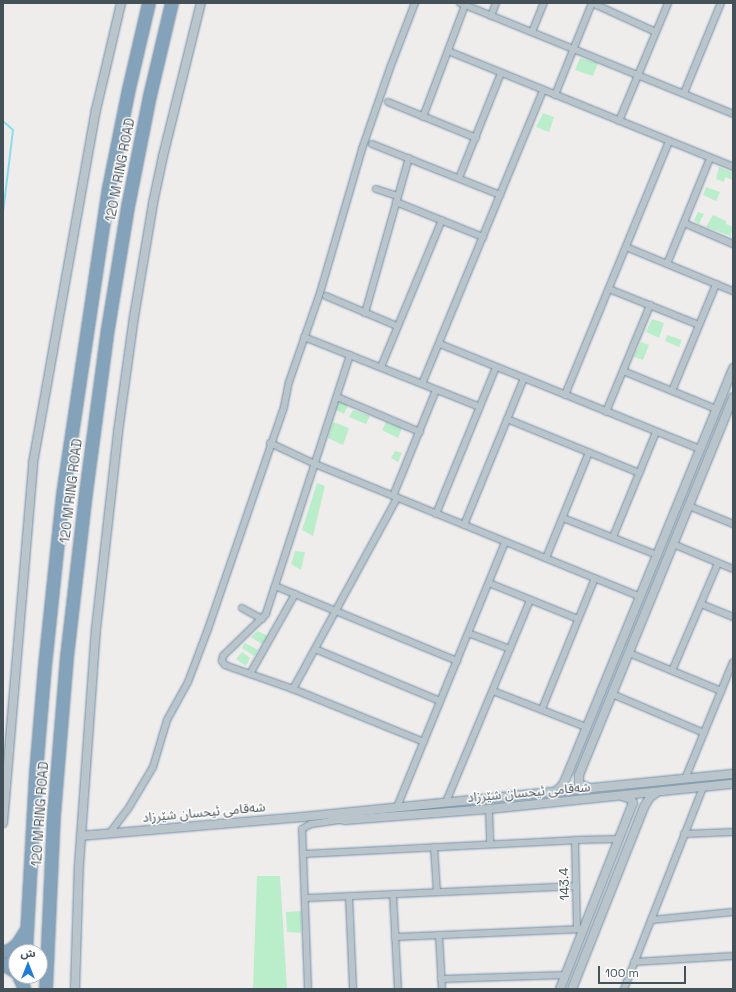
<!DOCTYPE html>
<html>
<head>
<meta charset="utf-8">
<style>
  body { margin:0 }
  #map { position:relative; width:736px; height:992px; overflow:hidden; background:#efecec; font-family:"Space Grotesk","Noto Sans Arabic",sans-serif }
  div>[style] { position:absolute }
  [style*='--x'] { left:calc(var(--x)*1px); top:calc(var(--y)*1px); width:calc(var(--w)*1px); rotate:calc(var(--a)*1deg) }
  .green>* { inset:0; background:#baedc9 }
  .stream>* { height:2px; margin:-1px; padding:0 1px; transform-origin:1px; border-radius:1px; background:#88dde9 }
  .roads { filter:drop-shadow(0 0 1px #708ea6) drop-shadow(0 0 1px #708ea6) }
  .minor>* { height:6px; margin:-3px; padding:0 3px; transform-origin:3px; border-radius:3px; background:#bac5cb }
  .tertiary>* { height:8px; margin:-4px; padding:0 4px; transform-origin:4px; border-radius:4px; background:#bac5cb }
  .motorway>* { height:12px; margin:-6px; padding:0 6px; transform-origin:6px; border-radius:6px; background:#84a3ba }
  span { translate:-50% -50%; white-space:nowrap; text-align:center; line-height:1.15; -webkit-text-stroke:3px #fff; paint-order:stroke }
  .street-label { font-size:13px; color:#455159 }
  .frame { position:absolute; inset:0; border:4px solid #455159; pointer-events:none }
  .north { position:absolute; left:8px; top:944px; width:40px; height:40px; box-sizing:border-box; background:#fff; border:1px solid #b5b9bd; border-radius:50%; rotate:0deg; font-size:11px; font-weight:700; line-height:16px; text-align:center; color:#455159 }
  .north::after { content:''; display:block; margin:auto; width:14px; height:18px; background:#1d7fd7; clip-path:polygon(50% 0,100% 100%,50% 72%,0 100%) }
  .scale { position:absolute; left:598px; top:966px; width:88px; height:18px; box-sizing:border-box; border:2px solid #455159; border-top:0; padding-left:5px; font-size:12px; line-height:14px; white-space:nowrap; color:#455159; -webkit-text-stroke:3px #fff; paint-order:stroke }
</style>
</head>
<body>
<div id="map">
  <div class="green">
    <i style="clip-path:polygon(580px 58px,598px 63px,593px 76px,575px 70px)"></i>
    <i style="clip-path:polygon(543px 113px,554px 117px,549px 132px,536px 127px)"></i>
    <i style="clip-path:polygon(719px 167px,733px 173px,733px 180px,725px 177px,724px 182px,716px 179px)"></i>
    <i style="clip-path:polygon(706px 187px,720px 192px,716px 201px,703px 195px)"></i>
    <i style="clip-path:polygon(698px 212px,704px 214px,699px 224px,694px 220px)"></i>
    <i style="clip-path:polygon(713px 215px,726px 221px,726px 224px,733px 227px,731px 236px,706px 227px)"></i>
    <i style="clip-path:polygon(652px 319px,664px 323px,659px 338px,646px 332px)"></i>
    <i style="clip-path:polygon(667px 335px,682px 340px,679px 347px,665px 341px)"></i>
    <i style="clip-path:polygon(641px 342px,649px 345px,643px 360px,634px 357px)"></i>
    <i style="clip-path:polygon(338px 401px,348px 405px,344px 414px,334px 409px)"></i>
    <i style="clip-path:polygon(353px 410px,370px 416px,366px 424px,349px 417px)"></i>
    <i style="clip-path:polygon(333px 422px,349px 428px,343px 445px,328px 438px)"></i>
    <i style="clip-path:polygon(386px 422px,402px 428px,398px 438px,382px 430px)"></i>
    <i style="clip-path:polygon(395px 451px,402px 453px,398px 462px,391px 458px)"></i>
    <i style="clip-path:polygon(317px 483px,325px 486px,313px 536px,302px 530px)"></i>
    <i style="clip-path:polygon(295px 551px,305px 552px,301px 570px,291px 564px)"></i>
    <i style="clip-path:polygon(258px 631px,268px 636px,262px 644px,251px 637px)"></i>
    <i style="clip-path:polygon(245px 643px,258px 650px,254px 656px,242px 648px)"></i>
    <i style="clip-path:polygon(242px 652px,250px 658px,246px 666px,236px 659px)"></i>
    <i style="clip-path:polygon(257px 876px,280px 876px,287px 989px,253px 989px)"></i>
    <i style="clip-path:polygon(301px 911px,301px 933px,287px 932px,286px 912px)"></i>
  </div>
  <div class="stream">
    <i style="--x:3;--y:121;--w:13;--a:42"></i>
    <i style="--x:13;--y:130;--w:84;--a:96.9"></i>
  </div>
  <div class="roads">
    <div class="minor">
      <i style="--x:460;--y:3;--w:295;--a:22.1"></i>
      <i style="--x:592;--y:3;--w:70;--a:24.4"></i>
      <i style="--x:491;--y:16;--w:14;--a:-69"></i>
      <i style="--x:532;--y:32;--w:31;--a:-68"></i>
      <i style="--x:448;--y:51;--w:308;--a:22.1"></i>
      <i style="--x:684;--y:93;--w:97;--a:-67.7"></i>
      <i style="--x:555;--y:95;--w:99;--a:-68.1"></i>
      <i style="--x:388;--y:102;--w:95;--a:22.2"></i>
      <i style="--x:423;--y:117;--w:120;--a:-69.4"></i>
      <i style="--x:619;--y:121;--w:128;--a:-67.4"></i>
      <i style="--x:372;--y:144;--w:138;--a:21.7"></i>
      <i style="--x:459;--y:178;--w:113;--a:-68.2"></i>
      <i style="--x:376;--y:189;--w:23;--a:18"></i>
      <i style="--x:396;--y:202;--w:94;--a:21.9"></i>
      <i style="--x:684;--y:223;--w:53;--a:23.2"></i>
      <i style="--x:626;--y:247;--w:116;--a:22.4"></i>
      <i style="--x:667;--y:264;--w:114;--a:-67.9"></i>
      <i style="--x:609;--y:289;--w:97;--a:21.8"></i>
      <i style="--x:326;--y:296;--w:77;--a:22.9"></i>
      <i style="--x:365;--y:313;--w:161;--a:-74.2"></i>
      <i style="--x:304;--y:337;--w:189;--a:21.7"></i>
      <i style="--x:440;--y:344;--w:280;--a:22"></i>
      <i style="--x:350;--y:355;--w:272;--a:108"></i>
      <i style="--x:266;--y:614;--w:60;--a:135.7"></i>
      <i style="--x:223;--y:656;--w:5;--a:101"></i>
      <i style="--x:222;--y:661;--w:5;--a:53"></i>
      <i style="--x:225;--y:665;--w:9;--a:21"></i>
      <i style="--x:233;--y:668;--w:64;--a:19.3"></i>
      <i style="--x:293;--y:689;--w:141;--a:22"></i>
      <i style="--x:381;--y:367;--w:159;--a:-67.5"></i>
      <i style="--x:623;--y:371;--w:100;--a:22.2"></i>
      <i style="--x:422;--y:384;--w:318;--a:-67.6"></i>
      <i style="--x:672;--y:391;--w:116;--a:-67.6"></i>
      <i style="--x:565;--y:395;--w:274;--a:-67.7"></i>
      <i style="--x:337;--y:397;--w:90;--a:22.9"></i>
      <i style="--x:606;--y:412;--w:116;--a:-67.6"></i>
      <i style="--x:507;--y:419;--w:143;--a:22.2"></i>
      <i style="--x:270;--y:443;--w:50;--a:25"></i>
      <i style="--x:315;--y:464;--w:350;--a:22.2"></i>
      <i style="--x:393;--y:496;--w:114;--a:-67.9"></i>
      <i style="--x:689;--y:506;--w:48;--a:22.2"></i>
      <i style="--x:436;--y:514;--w:159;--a:-67.8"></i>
      <i style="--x:563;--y:518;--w:101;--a:21.5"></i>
      <i style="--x:464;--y:525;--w:159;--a:-67.8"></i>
      <i style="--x:613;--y:537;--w:113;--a:-67.7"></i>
      <i style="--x:673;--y:544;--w:65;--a:22.6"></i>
      <i style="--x:546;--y:558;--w:114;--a:-67.9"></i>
      <i style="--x:489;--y:583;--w:96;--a:22"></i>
      <i style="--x:275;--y:586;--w:197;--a:22.4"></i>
      <i style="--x:701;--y:604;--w:35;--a:22"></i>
      <i style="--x:242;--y:608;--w:23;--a:29"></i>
      <i style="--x:468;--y:633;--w:45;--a:20.9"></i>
      <i style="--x:315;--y:649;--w:135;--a:22.6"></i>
      <i style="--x:629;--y:653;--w:100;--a:22.4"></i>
      <i style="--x:672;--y:671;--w:117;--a:-66.9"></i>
      <i style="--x:250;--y:674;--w:92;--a:-60.6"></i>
      <i style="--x:293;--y:689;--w:217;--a:-61.4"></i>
      <i style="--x:493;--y:691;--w:100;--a:21.2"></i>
      <i style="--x:612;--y:694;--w:100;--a:23"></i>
      <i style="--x:542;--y:709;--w:141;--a:-68"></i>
      <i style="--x:685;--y:779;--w:126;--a:-67.7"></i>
      <i style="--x:446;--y:802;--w:219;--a:-67.4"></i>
      <i style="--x:397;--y:807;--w:286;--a:-67.8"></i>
      <i style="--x:489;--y:809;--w:35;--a:88"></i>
      <i style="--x:109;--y:834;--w:31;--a:-53"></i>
      <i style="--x:128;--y:809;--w:49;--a:-59.2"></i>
      <i style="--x:153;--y:767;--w:49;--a:-73.4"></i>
      <i style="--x:167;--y:720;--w:43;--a:-61.1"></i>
      <i style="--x:188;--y:682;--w:57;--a:-69.3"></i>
      <i style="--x:208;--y:629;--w:235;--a:-71.1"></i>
      <i style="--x:284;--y:407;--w:25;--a:-79"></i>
      <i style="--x:289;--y:382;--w:94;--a:-70.8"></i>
      <i style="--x:320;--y:293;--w:150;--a:-73.7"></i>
      <i style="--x:362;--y:149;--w:86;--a:-70.9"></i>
      <i style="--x:390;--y:68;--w:70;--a:-69"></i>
      <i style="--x:684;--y:834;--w:49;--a:-2.3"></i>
      <i style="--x:575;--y:840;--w:89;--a:88.7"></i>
      <i style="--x:434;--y:847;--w:45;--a:86.2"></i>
      <i style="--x:303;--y:854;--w:272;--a:-2.9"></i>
      <i style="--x:575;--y:840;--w:44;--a:-1.3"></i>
      <i style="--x:393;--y:894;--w:95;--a:87"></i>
      <i style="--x:349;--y:896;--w:93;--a:87.5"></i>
      <i style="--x:305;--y:898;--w:271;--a:-2.5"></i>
      <i style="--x:651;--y:920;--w:82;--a:-5.6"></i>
      <i style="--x:439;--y:935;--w:54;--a:86.8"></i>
      <i style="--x:395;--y:937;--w:189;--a:-2.4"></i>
      <i style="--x:634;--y:962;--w:99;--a:-3.5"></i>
      <i style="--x:441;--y:979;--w:125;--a:-1.8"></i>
      <i style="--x:308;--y:989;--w:160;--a:-92.1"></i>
      <i style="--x:302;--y:829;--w:10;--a:-29"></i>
      <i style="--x:311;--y:824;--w:29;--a:-8"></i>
      <i style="--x:624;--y:989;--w:217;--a:-68.6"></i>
    </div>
    <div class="tertiary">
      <i style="--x:587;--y:787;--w:9;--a:-159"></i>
      <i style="--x:579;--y:784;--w:9;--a:-90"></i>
      <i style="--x:579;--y:775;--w:408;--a:-67.8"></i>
      <i style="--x:555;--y:792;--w:9;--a:-41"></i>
      <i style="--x:562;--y:786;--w:9;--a:-63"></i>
      <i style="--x:566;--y:778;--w:443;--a:-67.8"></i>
      <i style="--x:330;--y:815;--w:6;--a:31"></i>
      <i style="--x:335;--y:818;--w:10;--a:11"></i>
      <i style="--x:345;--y:820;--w:144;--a:-4.4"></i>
      <i style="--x:489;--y:809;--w:245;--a:-5.9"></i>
      <i style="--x:3;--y:823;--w:361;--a:-85.2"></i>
      <i style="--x:33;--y:463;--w:359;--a:-79.9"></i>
      <i style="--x:96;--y:110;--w:110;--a:-76.8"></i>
      <i style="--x:81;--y:836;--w:221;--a:-4.9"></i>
      <i style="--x:301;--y:817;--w:434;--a:-5.7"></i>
      <i style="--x:75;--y:989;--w:124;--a:-88.2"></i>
      <i style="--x:79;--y:865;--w:237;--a:-85.9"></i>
      <i style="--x:96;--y:629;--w:198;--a:-83.6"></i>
      <i style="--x:118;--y:432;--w:116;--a:-82.1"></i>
      <i style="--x:134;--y:317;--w:116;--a:-80.5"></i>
      <i style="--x:153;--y:203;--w:48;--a:-78"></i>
      <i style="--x:163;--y:156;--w:158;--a:-76.1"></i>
      <i style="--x:560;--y:989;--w:200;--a:-68.6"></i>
      <i style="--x:633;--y:803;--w:4;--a:-117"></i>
      <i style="--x:631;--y:799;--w:9;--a:-162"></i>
      <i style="--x:572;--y:989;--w:196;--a:-68.4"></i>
      <i style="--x:644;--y:807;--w:12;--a:-59"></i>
      <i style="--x:650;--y:797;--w:7;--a:-34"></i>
    </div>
    <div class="motorway">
      <i style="--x:3;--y:952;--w:6;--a:-9"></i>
      <i style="--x:9;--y:951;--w:10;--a:-37"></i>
      <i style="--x:17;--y:945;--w:17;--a:-57"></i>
      <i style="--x:26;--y:952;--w:179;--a:-86.8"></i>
      <i style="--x:36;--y:773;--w:107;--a:-85.2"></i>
      <i style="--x:45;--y:666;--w:172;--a:-84"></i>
      <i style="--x:63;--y:495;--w:310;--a:-81.5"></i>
      <i style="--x:109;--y:188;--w:101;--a:-78.6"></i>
      <i style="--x:129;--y:89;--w:88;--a:-76.9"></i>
      <i style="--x:3;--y:964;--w:15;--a:32"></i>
      <i style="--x:19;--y:976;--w:13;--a:67"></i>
      <i style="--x:46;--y:989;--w:174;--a:-87.4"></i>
      <i style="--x:54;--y:815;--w:159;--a:-85.3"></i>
      <i style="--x:67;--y:657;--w:165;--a:-83.4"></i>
      <i style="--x:86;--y:493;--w:165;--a:-82.4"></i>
      <i style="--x:108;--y:329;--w:124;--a:-80.7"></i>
      <i style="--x:128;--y:207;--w:113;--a:-78.8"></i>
      <i style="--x:150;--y:96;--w:96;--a:-76.7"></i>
    </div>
  </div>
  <div class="street-label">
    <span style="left:121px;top:170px;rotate:-79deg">120 M RING ROAD</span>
    <span style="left:72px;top:491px;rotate:-83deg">120 M RING ROAD</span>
    <span style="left:529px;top:793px;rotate:-5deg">شەقامی ئیحسان شێرزاد</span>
    <span style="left:204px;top:813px;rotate:-5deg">شەقامی ئیحسان شێرزاد</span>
    <span style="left:41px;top:814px;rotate:-86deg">120 M RING ROAD</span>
    <span style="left:565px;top:884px;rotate:-92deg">143.4</span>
  </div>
  <div class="frame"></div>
  <div class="north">ش</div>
  <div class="scale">100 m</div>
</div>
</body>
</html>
